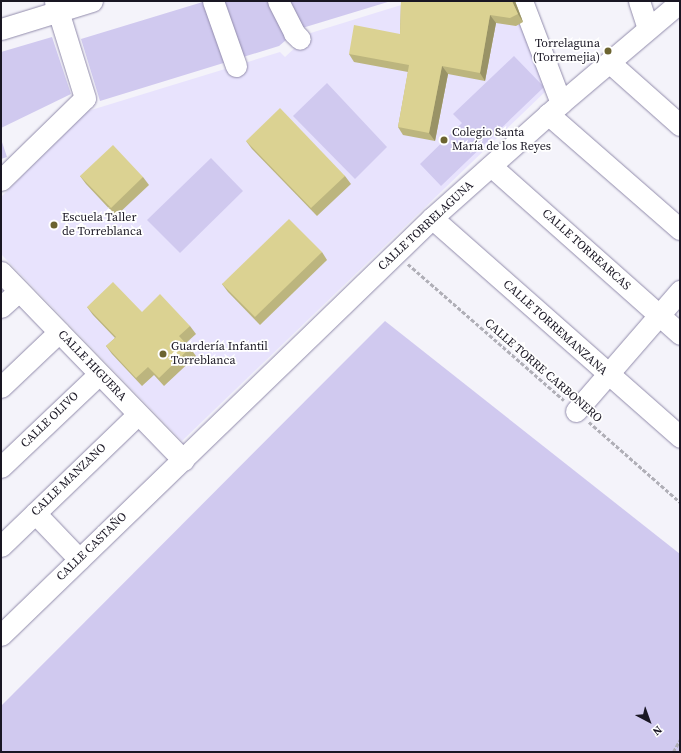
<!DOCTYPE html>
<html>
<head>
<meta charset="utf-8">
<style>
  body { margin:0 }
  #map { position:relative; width:681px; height:753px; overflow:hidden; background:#f4f3fa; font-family:"Source Serif 4",serif }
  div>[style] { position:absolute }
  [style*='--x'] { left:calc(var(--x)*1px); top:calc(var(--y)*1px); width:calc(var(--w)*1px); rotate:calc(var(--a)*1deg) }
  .built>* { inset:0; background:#e8e3fd }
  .green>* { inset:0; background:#d0c9ef }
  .path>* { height:2.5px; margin-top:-1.25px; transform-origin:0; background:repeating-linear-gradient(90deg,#b0afb7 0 4px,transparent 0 6px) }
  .roads { filter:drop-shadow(0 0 1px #918bab) drop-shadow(0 0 1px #918bab) }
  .minor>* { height:21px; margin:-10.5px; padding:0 10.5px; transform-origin:10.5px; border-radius:10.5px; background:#fff }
  .wall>* { inset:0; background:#bcb57e }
  .shaded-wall>* { inset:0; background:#999366 }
  .building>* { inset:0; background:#dbd292 }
  .dots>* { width:11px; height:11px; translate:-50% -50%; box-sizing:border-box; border:2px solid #fff; border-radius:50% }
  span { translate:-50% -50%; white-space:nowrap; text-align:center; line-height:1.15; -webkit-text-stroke:3.5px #fff; paint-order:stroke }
  .poi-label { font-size:12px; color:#191623 }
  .right { translate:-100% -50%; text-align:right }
  .left { translate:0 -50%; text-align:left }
  .street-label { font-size:12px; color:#191623 }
  .frame { position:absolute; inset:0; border:2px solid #191623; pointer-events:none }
  .north { position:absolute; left:629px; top:701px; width:40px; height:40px; -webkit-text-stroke:3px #fff; paint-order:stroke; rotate:139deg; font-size:11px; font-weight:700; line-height:16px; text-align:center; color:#191623 }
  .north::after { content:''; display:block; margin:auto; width:14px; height:18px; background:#191623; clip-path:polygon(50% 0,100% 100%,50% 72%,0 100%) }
</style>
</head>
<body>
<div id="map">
  <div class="built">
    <i style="clip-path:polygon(414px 1px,515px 1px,548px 89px,182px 441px,1px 254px,1px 197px,88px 111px,280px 52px,285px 57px,299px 44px,301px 36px)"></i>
  </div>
  <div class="green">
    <i style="clip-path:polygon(206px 1px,391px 1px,299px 29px,279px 46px,100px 101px,81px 39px)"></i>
    <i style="clip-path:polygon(52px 37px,71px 94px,1px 128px,1px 52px)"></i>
    <i style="clip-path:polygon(514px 56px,544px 87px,441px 186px,420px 164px,462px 123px,453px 114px)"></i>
    <i style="clip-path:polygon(327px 83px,387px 147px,355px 179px,293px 116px)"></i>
    <i style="clip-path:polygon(1px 139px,7px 157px,1px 159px)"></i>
    <i style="clip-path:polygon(211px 158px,243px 191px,180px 253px,147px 220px)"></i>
    <i style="clip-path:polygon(385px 321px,680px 554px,680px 752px,1px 752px,1px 706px)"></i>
  </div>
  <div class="path">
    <i style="--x:408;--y:264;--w:207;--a:41.1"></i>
    <i style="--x:589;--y:422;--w:121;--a:41.3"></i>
    <i style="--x:673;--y:752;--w:14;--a:-60"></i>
  </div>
  <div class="roads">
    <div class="minor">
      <i style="--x:213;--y:1;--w:69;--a:70.5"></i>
      <i style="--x:278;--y:1;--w:36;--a:63"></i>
      <i style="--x:294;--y:33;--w:8;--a:45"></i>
      <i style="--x:522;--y:1;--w:109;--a:69.1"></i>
      <i style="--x:639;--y:1;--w:29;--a:72"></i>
      <i style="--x:1;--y:29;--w:95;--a:-17.1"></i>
      <i style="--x:609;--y:62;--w:95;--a:41.6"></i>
      <i style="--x:548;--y:114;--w:175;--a:41.1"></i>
      <i style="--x:491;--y:166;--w:253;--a:41.6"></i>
      <i style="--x:1;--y:180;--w:117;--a:-44.3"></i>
      <i style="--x:85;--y:98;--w:102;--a:-107.2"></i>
      <i style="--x:432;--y:218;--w:331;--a:41.4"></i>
      <i style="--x:1;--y:272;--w:262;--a:45.9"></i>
      <i style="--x:1;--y:307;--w:24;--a:-42"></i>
      <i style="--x:1;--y:387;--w:80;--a:-43.5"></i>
      <i style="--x:576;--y:411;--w:159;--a:-49.1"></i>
      <i style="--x:1;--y:467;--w:135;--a:-43.5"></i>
      <i style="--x:35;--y:513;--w:64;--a:46.3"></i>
      <i style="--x:1;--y:546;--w:190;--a:-43.9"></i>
      <i style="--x:1;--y:635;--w:600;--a:-44.05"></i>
      <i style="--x:432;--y:218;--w:173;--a:-41.7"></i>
      <i style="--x:561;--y:103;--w:156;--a:-40.3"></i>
    </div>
  </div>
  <div class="wall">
    <i style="clip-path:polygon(401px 1px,515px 1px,523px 22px,516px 26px,496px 23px,485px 81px,448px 74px,435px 141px,403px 135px,398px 127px,408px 72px,354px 62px,349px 54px,400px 34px)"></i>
    <i style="clip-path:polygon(246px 141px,345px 176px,351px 184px,317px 216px,252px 149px)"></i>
    <i style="clip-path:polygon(80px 176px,143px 177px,149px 185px,116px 216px,86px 184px)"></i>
    <i style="clip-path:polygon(322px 252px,327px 260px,260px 325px,228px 292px,222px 284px)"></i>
    <i style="clip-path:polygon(87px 307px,142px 312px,190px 326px,196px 334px,186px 343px,190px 348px,196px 356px,164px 386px,154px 375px,142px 386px,112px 354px,106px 346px,115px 338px,93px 315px)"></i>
  </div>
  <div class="shaded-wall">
    <i style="clip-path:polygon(512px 1px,515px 1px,523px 22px,518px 14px)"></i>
    <i style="clip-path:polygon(490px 15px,496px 23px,485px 81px,480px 73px)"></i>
    <i style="clip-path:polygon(442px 66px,448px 74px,435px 141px,429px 133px)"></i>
  </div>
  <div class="building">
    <i style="clip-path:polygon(401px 1px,512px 1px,518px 14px,510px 18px,490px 15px,480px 73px,442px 66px,429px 133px,398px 127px,409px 65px,349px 54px,354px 25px,400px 34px)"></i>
    <i style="clip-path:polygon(280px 108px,345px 176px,311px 208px,246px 141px)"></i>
    <i style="clip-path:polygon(113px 145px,143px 177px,111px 208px,80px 176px)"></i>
    <i style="clip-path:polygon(289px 219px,322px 252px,255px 317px,222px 284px)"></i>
    <i style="clip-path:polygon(113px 282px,142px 312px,160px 294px,190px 326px,179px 336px,190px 348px,159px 378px,148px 367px,136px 378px,106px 346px,116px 337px,87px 307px)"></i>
  </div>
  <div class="dots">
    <i style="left:608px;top:51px;background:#6c6430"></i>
    <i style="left:444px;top:140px;background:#6c6430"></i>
    <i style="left:54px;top:225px;background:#6c6430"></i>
    <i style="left:163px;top:354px;background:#6c6430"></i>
  </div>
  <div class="poi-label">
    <span class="right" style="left:600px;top:51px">Torrelaguna<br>(Torremejia)</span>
    <span class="left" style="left:452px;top:140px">Colegio Santa<br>María de los Reyes</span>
    <span class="left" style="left:62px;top:225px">Escuela Taller<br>de Torreblanca</span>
    <span class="left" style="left:171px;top:354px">Guardería Infantil<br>Torreblanca</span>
  </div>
  <div class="street-label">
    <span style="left:426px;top:226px;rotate:-43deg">CALLE TORRELAGUNA</span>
    <span style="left:586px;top:250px;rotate:42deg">CALLE TORREARCAS</span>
    <span style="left:555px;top:328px;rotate:42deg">CALLE TORREMANZANA</span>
    <span style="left:92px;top:366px;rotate:46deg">CALLE HIGUERA</span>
    <span style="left:543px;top:371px;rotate:41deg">CALLE TORRE CARBONERO</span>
    <span style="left:50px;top:420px;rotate:-44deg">CALLE OLIVO</span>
    <span style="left:69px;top:480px;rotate:-44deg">CALLE MANZANO</span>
    <span style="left:92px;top:547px;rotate:-44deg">CALLE CASTAÑO</span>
  </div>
  <div class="frame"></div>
  <div class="north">N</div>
</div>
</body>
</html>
